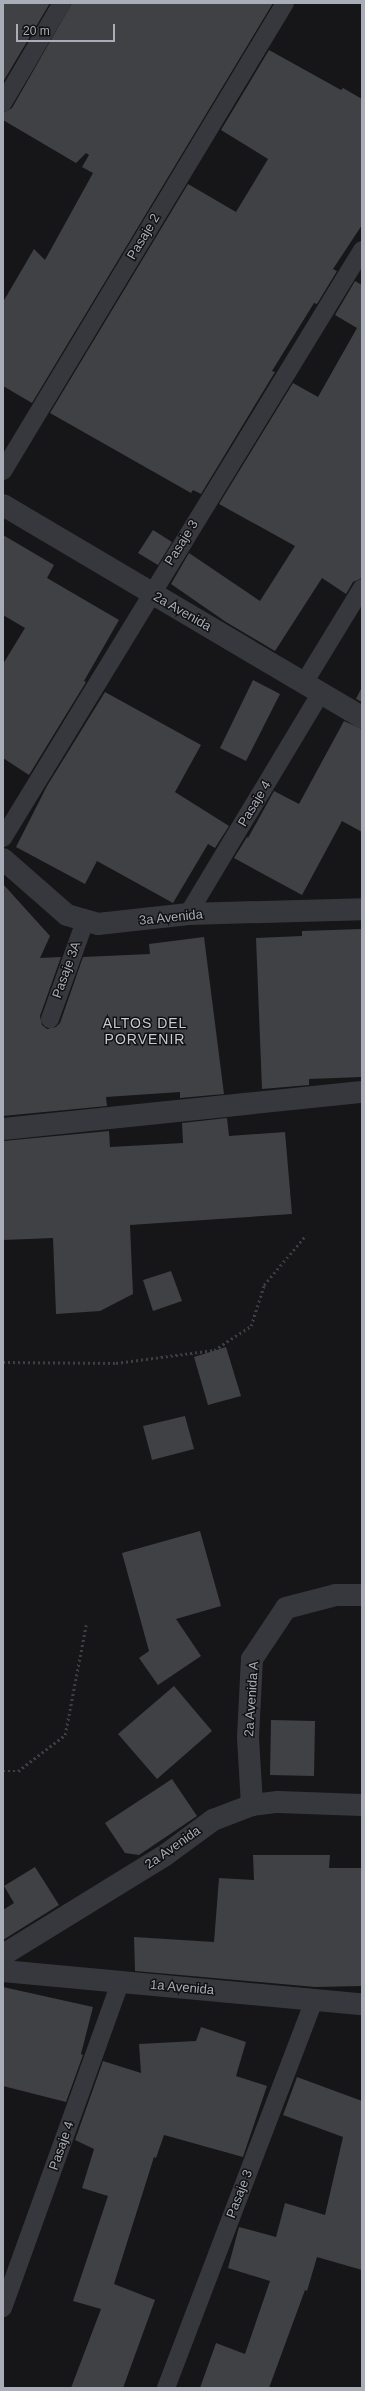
<!DOCTYPE html>
<html>
<head>
<meta charset="utf-8">
<style>
  body { margin:0 }
  #map { position:relative; width:365px; height:2391px; overflow:hidden; background:#161618; font-family:Arial,sans-serif }
  div>[style] { position:absolute }
  [style*='--x'] { left:calc(var(--x)*1px); top:calc(var(--y)*1px); width:calc(var(--w)*1px); rotate:calc(var(--a)*1deg) }
  .building>* { inset:0; background:#404145 }
  .path>* { height:2.5px; margin-top:-1.25px; transform-origin:0; background:repeating-linear-gradient(90deg,#3d3f44 0 2px,transparent 0 5px) }
  .service>* { height:18px; margin:-9px; padding:0 9px; transform-origin:9px; border-radius:9px; background:#37383d }
  .minor>* { height:22px; margin:-11px; padding:0 11px; transform-origin:11px; border-radius:11px; background:#37383d }
  span { translate:-50% -50%; white-space:nowrap; text-align:center; line-height:1.15; -webkit-text-stroke:3px #111113; paint-order:stroke }
  .street-label { font-size:13px; color:#a8adb8 }
  .neighbourhood-label { font-size:14px; color:#c9ccd4; letter-spacing:1px }
  .frame { position:absolute; inset:0; border:4px solid #a8adb8; pointer-events:none }
  .scale { position:absolute; left:16px; top:24px; width:99px; height:18px; box-sizing:border-box; border:2px solid #a8adb8; border-top:0; padding-left:5px; font-size:12px; line-height:14px; white-space:nowrap; color:#a8adb8; -webkit-text-stroke:3px #111113; paint-order:stroke }
</style>
</head>
<body>
<div id="map">
  <div class="building">
    <i style="clip-path:polygon(3px 3px,50px 3px,3px 82px)"></i>
    <i style="clip-path:polygon(72px 3px,273px 3px,32px 403px,3px 386px,3px 302px,34px 249px,45px 260px,93px 173px,82px 167px,89px 155px,86px 153px,76px 163px,3px 120px,3px 113px,12px 108px)"></i>
    <i style="clip-path:polygon(269px 50px,341px 90px,343px 88px,362px 99px,362px 225px,333px 269px,337px 271px,317px 304px,314px 303px,272px 371px,275px 372px,201px 494px,193px 490px,191px 493px,50px 413px,188px 184px,236px 212px,268px 159px,221px 130px)"></i>
    <i style="clip-path:polygon(355px 281px,362px 285px,362px 578px,353px 582px,346px 594px,322px 578px,275px 651px,226px 622px,171px 584px,189px 553px,260px 601px,295px 546px,219px 504px,293px 383px,318px 397px,357px 328px,335px 315px)"></i>
    <i style="clip-path:polygon(153px 530px,172px 542px,158px 565px,138px 553px)"></i>
    <i style="clip-path:polygon(3px 535px,54px 565px,47px 578px,119px 620px,84px 681px,86px 682px,29px 775px,3px 758px,3px 664px,25px 628px,3px 615px)"></i>
    <i style="clip-path:polygon(253px 680px,280px 694px,246px 761px,220px 748px)"></i>
    <i style="clip-path:polygon(362px 687px,362px 702px,356px 699px)"></i>
    <i style="clip-path:polygon(105px 692px,201px 745px,175px 792px,229px 826px,215px 848px,208px 844px,173px 903px,97px 861px,85px 884px,16px 847px,47px 786px)"></i>
    <i style="clip-path:polygon(344px 721px,362px 729px,362px 832px,342px 821px,302px 895px,234px 858px,247px 837px,248px 838px,274px 791px,299px 804px)"></i>
    <i style="clip-path:polygon(3px 884px,50px 936px,40px 958px,61px 957px,40px 1016px,42px 1025px,47px 1029px,56px 1027px,60px 1023px,83px 957px,150px 954px,149px 944px,204px 937px,224px 1094px,180px 1098px,180px 1092px,106px 1097px,107px 1106px,3px 1116px)"></i>
    <i style="clip-path:polygon(362px 929px,362px 1077px,309px 1079px,309px 1085px,262px 1089px,256px 938px,302px 936px,302px 931px)"></i>
    <i style="clip-path:polygon(227px 1118px,229px 1136px,285px 1132px,292px 1214px,130px 1225px,133px 1294px,100px 1311px,56px 1314px,53px 1238px,3px 1240px,3px 1141px,109px 1131px,110px 1147px,183px 1143px,182px 1123px)"></i>
    <i style="clip-path:polygon(171px 1271px,182px 1301px,153px 1311px,143px 1280px)"></i>
    <i style="clip-path:polygon(226px 1347px,241px 1396px,208px 1405px,194px 1357px)"></i>
    <i style="clip-path:polygon(185px 1416px,194px 1449px,152px 1460px,143px 1426px)"></i>
    <i style="clip-path:polygon(200px 1531px,221px 1606px,176px 1619px,201px 1656px,158px 1685px,139px 1658px,149px 1651px,122px 1553px)"></i>
    <i style="clip-path:polygon(174px 1686px,212px 1731px,157px 1779px,118px 1734px)"></i>
    <i style="clip-path:polygon(271px 1720px,315px 1721px,314px 1776px,270px 1775px)"></i>
    <i style="clip-path:polygon(172px 1779px,197px 1816px,139px 1855px,125px 1853px,105px 1823px)"></i>
    <i style="clip-path:polygon(253px 1855px,330px 1855px,329px 1868px,362px 1868px,362px 1986px,315px 1987px,135px 1971px,134px 1937px,214px 1942px,219px 1878px,254px 1880px)"></i>
    <i style="clip-path:polygon(35px 1867px,59px 1905px,3px 1940px,3px 1910px,14px 1903px,4px 1886px)"></i>
    <i style="clip-path:polygon(3px 1987px,93px 2007px,81px 2054px,83px 2055px,66px 2102px,3px 2086px)"></i>
    <i style="clip-path:polygon(201px 2027px,246px 2042px,236px 2076px,267px 2086px,248px 2142px,243px 2157px,164px 2135px,156px 2158px,154px 2157px,114px 2284px,155px 2300px,123px 2388px,71px 2388px,101px 2309px,73px 2301px,108px 2196px,82px 2188px,94px 2149px,75px 2140px,103px 2061px,141px 2073px,139px 2044px,196px 2041px)"></i>
    <i style="clip-path:polygon(297px 2077px,362px 2101px,362px 2270px,317px 2257px,307px 2291px,305px 2290px,269px 2388px,200px 2388px,216px 2343px,245px 2354px,270px 2281px,228px 2268px,239px 2227px,276px 2237px,285px 2203px,325px 2215px,343px 2137px,283px 2115px)"></i>
  </div>
  <div class="path">
    <i style="--x:3;--y:1362;--w:113;--a:0.5"></i>
    <i style="--x:116;--y:1363;--w:99;--a:-7.6"></i>
    <i style="--x:214;--y:1350;--w:44;--a:-33"></i>
    <i style="--x:251;--y:1326;--w:43;--a:-72.4"></i>
    <i style="--x:264;--y:1285;--w:65;--a:-50"></i>
    <i style="--x:3;--y:1771;--w:15;--a:0"></i>
    <i style="--x:18;--y:1771;--w:59;--a:-37.5"></i>
    <i style="--x:65;--y:1735;--w:112;--a:-79.2"></i>
  </div>
  <div class="service">
    <i style="--x:3;--y:103;--w:116;--a:-59.5"></i>
    <i style="--x:3;--y:471;--w:546;--a:-58.93"></i>
    <i style="--x:304;--y:683;--w:111;--a:-58.6"></i>
    <i style="--x:3;--y:838;--w:689;--a:-58.59"></i>
    <i style="--x:188;--y:914;--w:258;--a:-59"></i>
    <i style="--x:50;--y:1019;--w:104;--a:-70.3"></i>
    <i style="--x:3;--y:2308;--w:345;--a:-70.2"></i>
    <i style="--x:166;--y:2388;--w:415;--a:-69.1"></i>
  </div>
  <div class="minor">
    <i style="--x:3;--y:505;--w:417;--a:30.6"></i>
    <i style="--x:3;--y:859;--w:85;--a:41.2"></i>
    <i style="--x:67;--y:915;--w:32;--a:16"></i>
    <i style="--x:98;--y:924;--w:91;--a:-6.3"></i>
    <i style="--x:188;--y:914;--w:174;--a:-1.6"></i>
    <i style="--x:3;--y:1129;--w:361;--a:-5.9"></i>
    <i style="--x:252;--y:1805;--w:68;--a:-93.4"></i>
    <i style="--x:248;--y:1737;--w:78;--a:-87.1"></i>
    <i style="--x:252;--y:1659;--w:61;--a:-56.3"></i>
    <i style="--x:286;--y:1608;--w:52;--a:-14.6"></i>
    <i style="--x:336;--y:1595;--w:26;--a:0"></i>
    <i style="--x:3;--y:1955;--w:189;--a:-31.6"></i>
    <i style="--x:164;--y:1856;--w:61;--a:-36.3"></i>
    <i style="--x:213;--y:1820;--w:42;--a:-21"></i>
    <i style="--x:252;--y:1805;--w:26;--a:-7"></i>
    <i style="--x:278;--y:1802;--w:84;--a:2"></i>
    <i style="--x:3;--y:1971;--w:361;--a:5.3"></i>
  </div>
  <div class="street-label">
    <span style="left:144px;top:237px;rotate:-59deg">Pasaje 2</span>
    <span style="left:182px;top:543px;rotate:-58deg">Pasaje 3</span>
    <span style="left:182px;top:612px;rotate:30deg">2a Avenida</span>
    <span style="left:255px;top:804px;rotate:-59deg">Pasaje 4</span>
    <span style="left:171px;top:918px;rotate:-6deg">3a Avenida</span>
    <span style="left:67px;top:970px;rotate:-70deg">Pasaje 3A</span>
    <span style="left:252px;top:1699px;rotate:-86deg">2a Avenida A</span>
    <span style="left:173px;top:1848px;rotate:-35deg">2a Avenida</span>
    <span style="left:182px;top:1988px;rotate:5deg">1a Avenida</span>
    <span style="left:62px;top:2146px;rotate:-71deg">Pasaje 4</span>
    <span style="left:240px;top:2194px;rotate:-69deg">Pasaje 3</span>
  </div>
  <div class="neighbourhood-label">
    <span style="left:145px;top:1031px">ALTOS DEL<br>PORVENIR</span>
  </div>
  <div class="frame"></div>
  <div class="scale">20 m</div>
</div>
</body>
</html>
